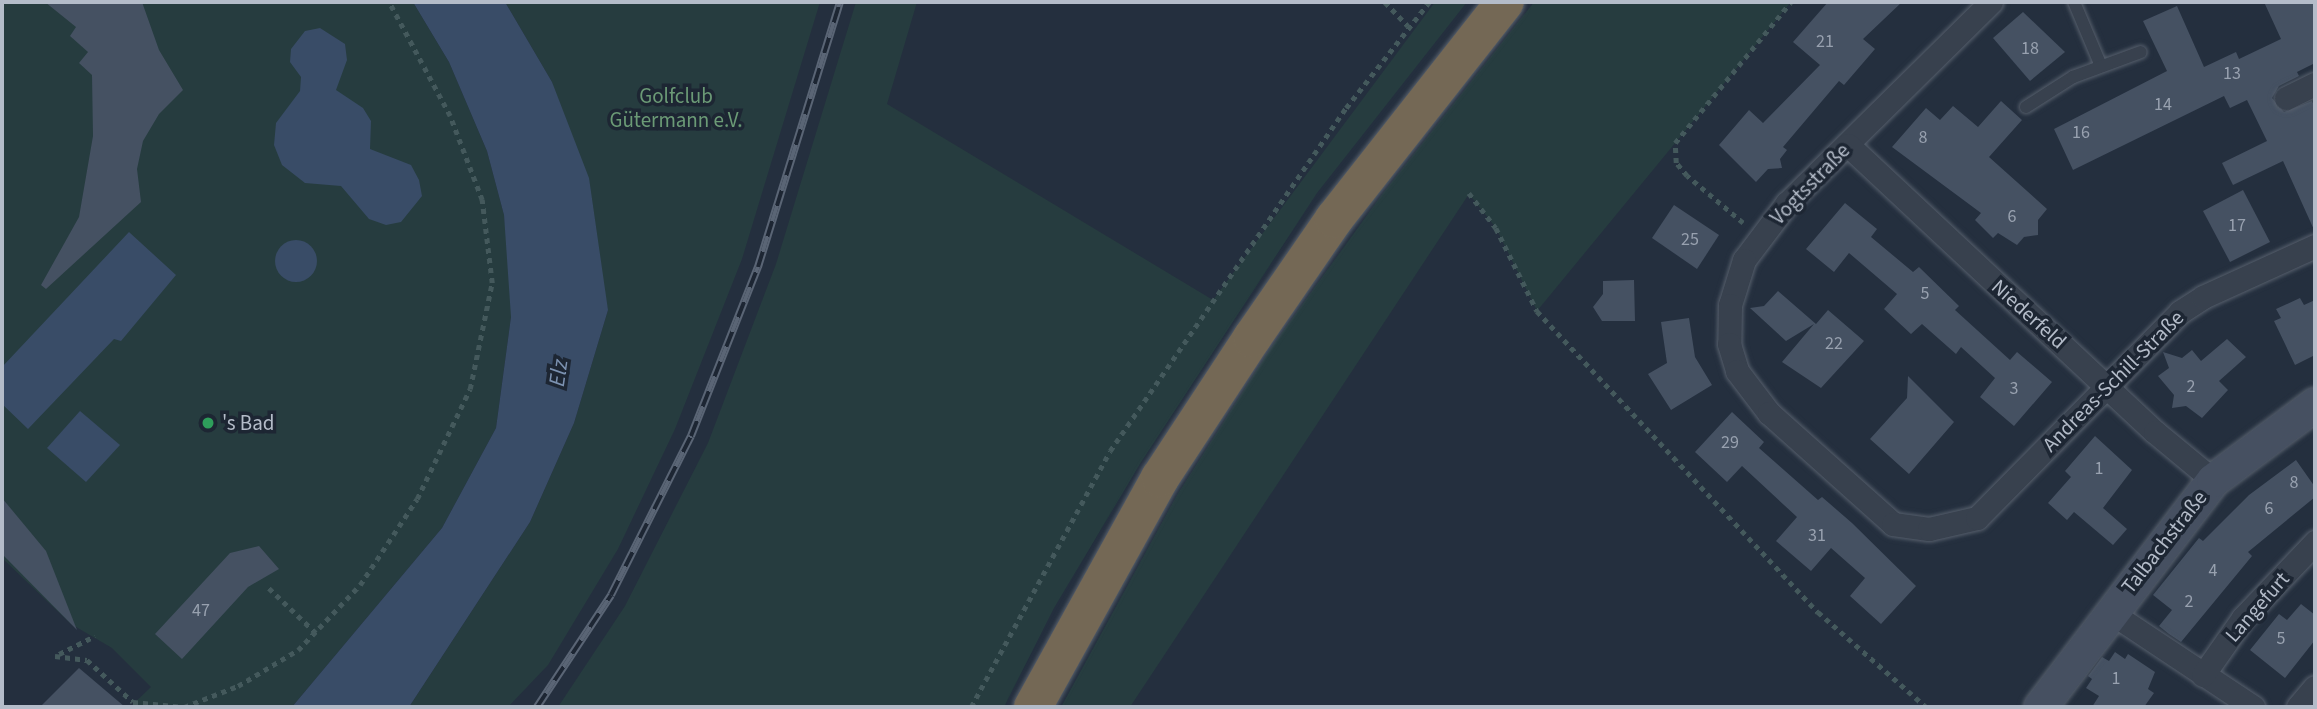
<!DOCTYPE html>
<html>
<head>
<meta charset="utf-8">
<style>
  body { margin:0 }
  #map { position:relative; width:2317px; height:709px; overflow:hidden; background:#242f3e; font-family:"Source Sans 3",sans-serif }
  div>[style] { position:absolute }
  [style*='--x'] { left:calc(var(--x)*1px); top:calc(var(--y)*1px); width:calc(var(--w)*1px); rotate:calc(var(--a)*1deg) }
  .green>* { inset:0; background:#263c3f }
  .water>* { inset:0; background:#394c67 }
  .round { border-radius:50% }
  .building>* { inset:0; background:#455162 }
  .path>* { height:4.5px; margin-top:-2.25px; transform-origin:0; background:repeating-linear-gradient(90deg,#44595c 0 5px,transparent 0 10px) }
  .roads { filter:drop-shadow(0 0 2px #565f6c) drop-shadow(0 0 2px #565f6c) }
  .lane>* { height:12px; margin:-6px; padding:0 6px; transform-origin:6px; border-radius:6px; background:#38414e }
  .street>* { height:23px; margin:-11.5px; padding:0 11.5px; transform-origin:11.5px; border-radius:11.5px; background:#38414e }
  .secondary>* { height:33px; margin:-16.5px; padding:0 16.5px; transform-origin:16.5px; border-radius:16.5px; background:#465061 }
  .highway>* { height:38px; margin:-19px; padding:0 19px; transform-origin:19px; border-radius:19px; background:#746855 }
  .rail>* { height:8px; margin-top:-4px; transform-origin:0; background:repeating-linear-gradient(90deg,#1d2633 0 16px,#5a6575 0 32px); box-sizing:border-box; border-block:2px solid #5a6575 }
  .dots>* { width:19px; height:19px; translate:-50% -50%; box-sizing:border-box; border:4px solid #1d2633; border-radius:50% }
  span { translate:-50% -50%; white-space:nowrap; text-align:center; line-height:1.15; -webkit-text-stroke:7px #1d2633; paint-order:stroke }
  .number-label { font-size:18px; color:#98a1af }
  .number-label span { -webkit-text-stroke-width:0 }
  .park-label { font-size:21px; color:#6b9a76 }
  .street-label { font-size:21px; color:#b4bcc9 }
  .poi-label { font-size:21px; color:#b4bcc9 }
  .left { translate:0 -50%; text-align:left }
  .water-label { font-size:23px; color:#7c92b1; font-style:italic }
  .frame { position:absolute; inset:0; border:4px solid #b4bcc9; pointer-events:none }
</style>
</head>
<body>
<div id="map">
  <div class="green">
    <i style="clip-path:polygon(2px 2px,413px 2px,449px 62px,487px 151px,504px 215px,511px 278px,511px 317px,496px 428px,442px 528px,292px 707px,130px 707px,151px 687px,112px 648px,71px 624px,2px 558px)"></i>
    <i style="clip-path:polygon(505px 2px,820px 2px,742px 259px,675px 429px,618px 549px,548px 665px,508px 707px,409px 707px,530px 522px,574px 423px,608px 310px,552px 82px)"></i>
    <i style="clip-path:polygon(856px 2px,917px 2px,887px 104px,1213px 300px,1435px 2px,1467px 2px,1317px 193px,1140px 464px,1054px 608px,1004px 707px,558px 707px,625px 606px,708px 443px,776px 264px)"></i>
    <i style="clip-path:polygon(1534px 2px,1791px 2px,1537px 311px,1496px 228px,1469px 194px,1130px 707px,1061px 707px,1177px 495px,1270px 349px,1383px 193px)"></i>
  </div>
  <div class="water">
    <i style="clip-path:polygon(413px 2px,505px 2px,552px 82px,589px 178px,608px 310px,574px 423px,530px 522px,409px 707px,292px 707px,442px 528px,496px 428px,511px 317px,504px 215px,487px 151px,449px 62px)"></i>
    <i style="clip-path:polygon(320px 28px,345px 44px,347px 60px,336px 90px,363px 108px,371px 121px,370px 149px,411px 165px,419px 180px,422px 196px,401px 222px,386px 225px,369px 219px,341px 186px,305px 183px,282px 165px,274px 145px,276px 123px,300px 91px,301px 77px,290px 62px,291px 49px,305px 31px)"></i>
    <i style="clip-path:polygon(129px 232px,176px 275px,121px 341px,114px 339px,28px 429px,2px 404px,2px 367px)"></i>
    <i class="round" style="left:275px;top:240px;width:42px;height:42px"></i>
    <i style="clip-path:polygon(80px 411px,120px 445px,86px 482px,47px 448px)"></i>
  </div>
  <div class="building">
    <i style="clip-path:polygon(45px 2px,142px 2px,159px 50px,183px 90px,159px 114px,143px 141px,137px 169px,141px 202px,46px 289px,41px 285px,79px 217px,93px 136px,92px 75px,79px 63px,88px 52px,70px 36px,76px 27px)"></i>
    <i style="clip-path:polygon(1828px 2px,1902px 2px,1863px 39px,1875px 49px,1844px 85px,1839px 81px,1783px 147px,1787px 150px,1780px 159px,1782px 168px,1768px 169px,1756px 182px,1719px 145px,1749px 110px,1763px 123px,1820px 65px,1793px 42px)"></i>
    <i style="clip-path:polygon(2264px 2px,2315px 2px,2315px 63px,2297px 72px,2299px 76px,2279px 86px,2272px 98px,2284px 112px,2312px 101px,2315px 108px,2315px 232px,2283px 161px,2233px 185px,2222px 163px,2267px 141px,2247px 100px,2230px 108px,2224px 96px,2073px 170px,2054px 129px,2167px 71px,2143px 21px,2177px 6px,2204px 67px,2236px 52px,2239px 59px,2281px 39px)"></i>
    <i style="clip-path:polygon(2023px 12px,2065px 52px,2030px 81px,1993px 38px)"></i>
    <i style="clip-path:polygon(2001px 101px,2022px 120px,1989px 157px,2047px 209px,2038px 220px,2038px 235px,2024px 237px,2017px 245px,1998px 233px,1993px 238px,1975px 220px,1981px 213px,1892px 147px,1926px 108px,1940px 120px,1953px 106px,1978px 127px)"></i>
    <i style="clip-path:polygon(2243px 190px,2270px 242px,2230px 262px,2203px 211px)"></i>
    <i style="clip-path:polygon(1845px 203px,1877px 229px,1871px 237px,1913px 272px,1919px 267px,1959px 306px,1955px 310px,2010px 360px,2017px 352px,2052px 382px,2014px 426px,1980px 397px,1995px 378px,1961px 347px,1956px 354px,1922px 324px,1911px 334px,1884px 309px,1897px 294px,1849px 253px,1834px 272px,1806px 249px)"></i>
    <i style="clip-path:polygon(1674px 205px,1719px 235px,1697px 269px,1652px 238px)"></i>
    <i style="clip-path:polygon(1634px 280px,1635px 321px,1602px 321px,1593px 307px,1603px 294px,1603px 281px)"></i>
    <i style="clip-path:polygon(1778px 291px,1816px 324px,1828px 310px,1864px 341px,1821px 388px,1782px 362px,1814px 324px,1786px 341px,1750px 308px,1764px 306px)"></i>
    <i style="clip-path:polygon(2300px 298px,2304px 305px,2315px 300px,2315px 355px,2295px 365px,2274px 321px,2281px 318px,2276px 309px)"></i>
    <i style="clip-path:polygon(1689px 318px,1695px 357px,1712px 385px,1671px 410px,1648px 374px,1667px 363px,1661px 322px)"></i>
    <i style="clip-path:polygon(2227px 339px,2246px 357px,2219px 381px,2228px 390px,2202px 418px,2186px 406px,2172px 408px,2174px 395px,2158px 376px,2169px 368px,2163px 352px,2182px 358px,2192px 350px,2201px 361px)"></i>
    <i style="clip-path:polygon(1908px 376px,1954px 422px,1909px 474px,1870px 439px,1907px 398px)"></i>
    <i style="clip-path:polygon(1732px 412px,1764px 442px,1759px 448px,1818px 500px,1822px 497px,1852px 523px,1916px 586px,1881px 624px,1850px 596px,1865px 578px,1831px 548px,1811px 571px,1776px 541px,1797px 517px,1742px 466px,1727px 482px,1695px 452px)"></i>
    <i style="clip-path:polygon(2095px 436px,2132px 470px,2103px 508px,2127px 529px,2113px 545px,2074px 512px,2067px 520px,2048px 503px,2071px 477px,2065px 471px)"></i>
    <i style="clip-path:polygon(2296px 460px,2315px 487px,2315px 497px,2248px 552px,2252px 556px,2181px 642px,2169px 634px,2159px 626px,2172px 610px,2153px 595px,2199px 538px,2203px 541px,2249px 495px)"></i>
    <i style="clip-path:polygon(2px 498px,46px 551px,77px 630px,2px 554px)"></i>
    <i style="clip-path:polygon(259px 546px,279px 569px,248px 587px,182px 659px,155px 634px,230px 553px)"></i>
    <i style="clip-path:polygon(2301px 604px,2315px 615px,2315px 640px,2285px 678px,2250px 650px,2279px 614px,2287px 620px)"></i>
    <i style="clip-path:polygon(2115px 652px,2125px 659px,2128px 654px,2155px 672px,2148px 689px,2154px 693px,2144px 707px,2092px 707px,2099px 696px,2086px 688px,2092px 679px,2088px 676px,2102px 657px,2109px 661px)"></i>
    <i style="clip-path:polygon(79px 668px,125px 707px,40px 707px)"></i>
  </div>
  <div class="path">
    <i style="--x:1385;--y:2;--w:33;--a:46"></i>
    <i style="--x:1469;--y:193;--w:44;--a:52.4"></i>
    <i style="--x:1496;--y:228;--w:93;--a:63.7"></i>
    <i style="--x:1537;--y:311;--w:412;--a:47"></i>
    <i style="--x:1818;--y:612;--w:144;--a:41.3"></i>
    <i style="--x:1743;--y:223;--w:73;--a:-140"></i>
    <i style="--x:1687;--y:176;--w:17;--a:-130"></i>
    <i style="--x:1676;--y:163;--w:20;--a:-93"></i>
    <i style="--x:1675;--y:143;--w:183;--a:-50.6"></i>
    <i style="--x:269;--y:588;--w:65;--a:43.8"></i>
    <i style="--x:59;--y:654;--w:40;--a:-26.6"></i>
    <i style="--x:55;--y:656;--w:32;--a:7"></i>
    <i style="--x:87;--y:660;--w:62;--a:42.4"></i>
    <i style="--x:133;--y:702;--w:51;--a:5.6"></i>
    <i style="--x:184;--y:707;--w:58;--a:-21.3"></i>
    <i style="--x:238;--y:686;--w:70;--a:-31"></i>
    <i style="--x:298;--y:650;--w:90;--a:-46.4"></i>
    <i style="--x:360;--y:585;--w:103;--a:-56.5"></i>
    <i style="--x:417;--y:499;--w:122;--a:-64.3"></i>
    <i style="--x:470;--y:389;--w:108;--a:-78.3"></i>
    <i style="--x:492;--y:283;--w:84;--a:-96.9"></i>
    <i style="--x:482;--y:200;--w:90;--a:-110.9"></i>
    <i style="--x:450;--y:116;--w:129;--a:-118.2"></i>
    <i style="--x:971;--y:707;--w:291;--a:-61.5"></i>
    <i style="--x:1110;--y:451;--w:416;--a:-55.5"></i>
    <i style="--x:1346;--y:108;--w:135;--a:-51.9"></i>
  </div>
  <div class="roads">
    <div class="lane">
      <i style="--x:2074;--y:2;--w:69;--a:67.1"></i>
      <i style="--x:2026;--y:107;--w:56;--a:-32.6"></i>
      <i style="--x:2073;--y:77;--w:72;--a:-20.2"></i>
    </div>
    <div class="street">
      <i style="--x:1991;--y:2;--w:286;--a:135.4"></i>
      <i style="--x:1787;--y:203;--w:71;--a:127"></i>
      <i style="--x:1744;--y:260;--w:47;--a:107.3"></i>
      <i style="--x:1730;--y:305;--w:39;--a:91"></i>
      <i style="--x:1729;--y:344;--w:28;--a:73"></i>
      <i style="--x:1737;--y:371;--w:53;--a:52.7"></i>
      <i style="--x:1769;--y:413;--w:166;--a:41.8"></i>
      <i style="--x:1893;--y:524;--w:36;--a:8"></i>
      <i style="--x:1929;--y:529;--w:49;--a:-12.9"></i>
      <i style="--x:1977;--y:518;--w:289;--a:-45.4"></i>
      <i style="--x:2180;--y:312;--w:27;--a:-33"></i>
      <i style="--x:2203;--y:297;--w:123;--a:-24.5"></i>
      <i style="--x:2286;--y:98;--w:32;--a:-26"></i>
      <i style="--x:1848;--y:145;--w:420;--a:43.1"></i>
      <i style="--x:2155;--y:432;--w:75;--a:39.6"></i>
      <i style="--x:2110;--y:612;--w:172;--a:33.6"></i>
      <i style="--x:2203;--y:675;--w:70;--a:-54.9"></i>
      <i style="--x:2243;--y:618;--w:105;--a:-46.5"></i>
      <i style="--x:2298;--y:707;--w:26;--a:-50"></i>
    </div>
    <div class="secondary">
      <i style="--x:2040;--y:707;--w:285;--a:-52.7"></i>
      <i style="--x:2213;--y:480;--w:127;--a:-36.7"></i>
    </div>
    <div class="highway">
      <i style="--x:1033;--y:707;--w:262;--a:-61"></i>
      <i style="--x:1160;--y:478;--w:168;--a:-56.7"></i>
      <i style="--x:1252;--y:338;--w:145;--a:-55.4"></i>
      <i style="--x:1334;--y:219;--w:276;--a:-51.8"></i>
    </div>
  </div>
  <div class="rail">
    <i style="--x:537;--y:707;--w:134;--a:-56.5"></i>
    <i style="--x:611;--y:595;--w:178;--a:-63.3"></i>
    <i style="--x:691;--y:436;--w:182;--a:-68.4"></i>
    <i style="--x:758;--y:267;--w:277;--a:-72.8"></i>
  </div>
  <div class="dots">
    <i style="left:208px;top:423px;background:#2e9e5b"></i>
  </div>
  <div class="number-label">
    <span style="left:1825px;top:42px">21</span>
    <span style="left:2030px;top:49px">18</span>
    <span style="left:2232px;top:74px">13</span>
    <span style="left:2163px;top:105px">14</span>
    <span style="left:2081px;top:133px">16</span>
    <span style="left:1923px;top:138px">8</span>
    <span style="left:2012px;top:217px">6</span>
    <span style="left:2237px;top:226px">17</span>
    <span style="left:1690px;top:240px">25</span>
    <span style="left:1925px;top:294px">5</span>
    <span style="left:1834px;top:344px">22</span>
    <span style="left:2191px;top:387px">2</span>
    <span style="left:2014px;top:389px">3</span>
    <span style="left:1730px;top:443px">29</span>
    <span style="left:2099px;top:469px">1</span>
    <span style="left:2294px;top:483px">8</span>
    <span style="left:2269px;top:509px">6</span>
    <span style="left:1817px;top:536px">31</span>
    <span style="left:2213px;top:571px">4</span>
    <span style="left:2189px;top:602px">2</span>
    <span style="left:201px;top:611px">47</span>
    <span style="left:2281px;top:639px">5</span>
    <span style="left:2116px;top:679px">1</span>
  </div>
  <div class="park-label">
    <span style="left:676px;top:108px">Golfclub<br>Gütermann e.V.</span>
  </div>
  <div class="street-label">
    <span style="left:1810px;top:184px;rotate:-46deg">Vogtsstraße</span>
    <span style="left:2029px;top:314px;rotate:42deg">Niederfeld</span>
    <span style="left:2113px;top:381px;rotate:-45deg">Andreas-Schill-Straße</span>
    <span style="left:2164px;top:542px;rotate:-52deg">Talbachstraße</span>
    <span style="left:2257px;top:607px;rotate:-49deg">Langefurt</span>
  </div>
  <div class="poi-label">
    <span class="left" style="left:222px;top:423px">'s Bad</span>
  </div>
  <div class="water-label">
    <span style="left:559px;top:373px;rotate:-82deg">Elz</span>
  </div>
  <div class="frame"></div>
</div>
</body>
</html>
